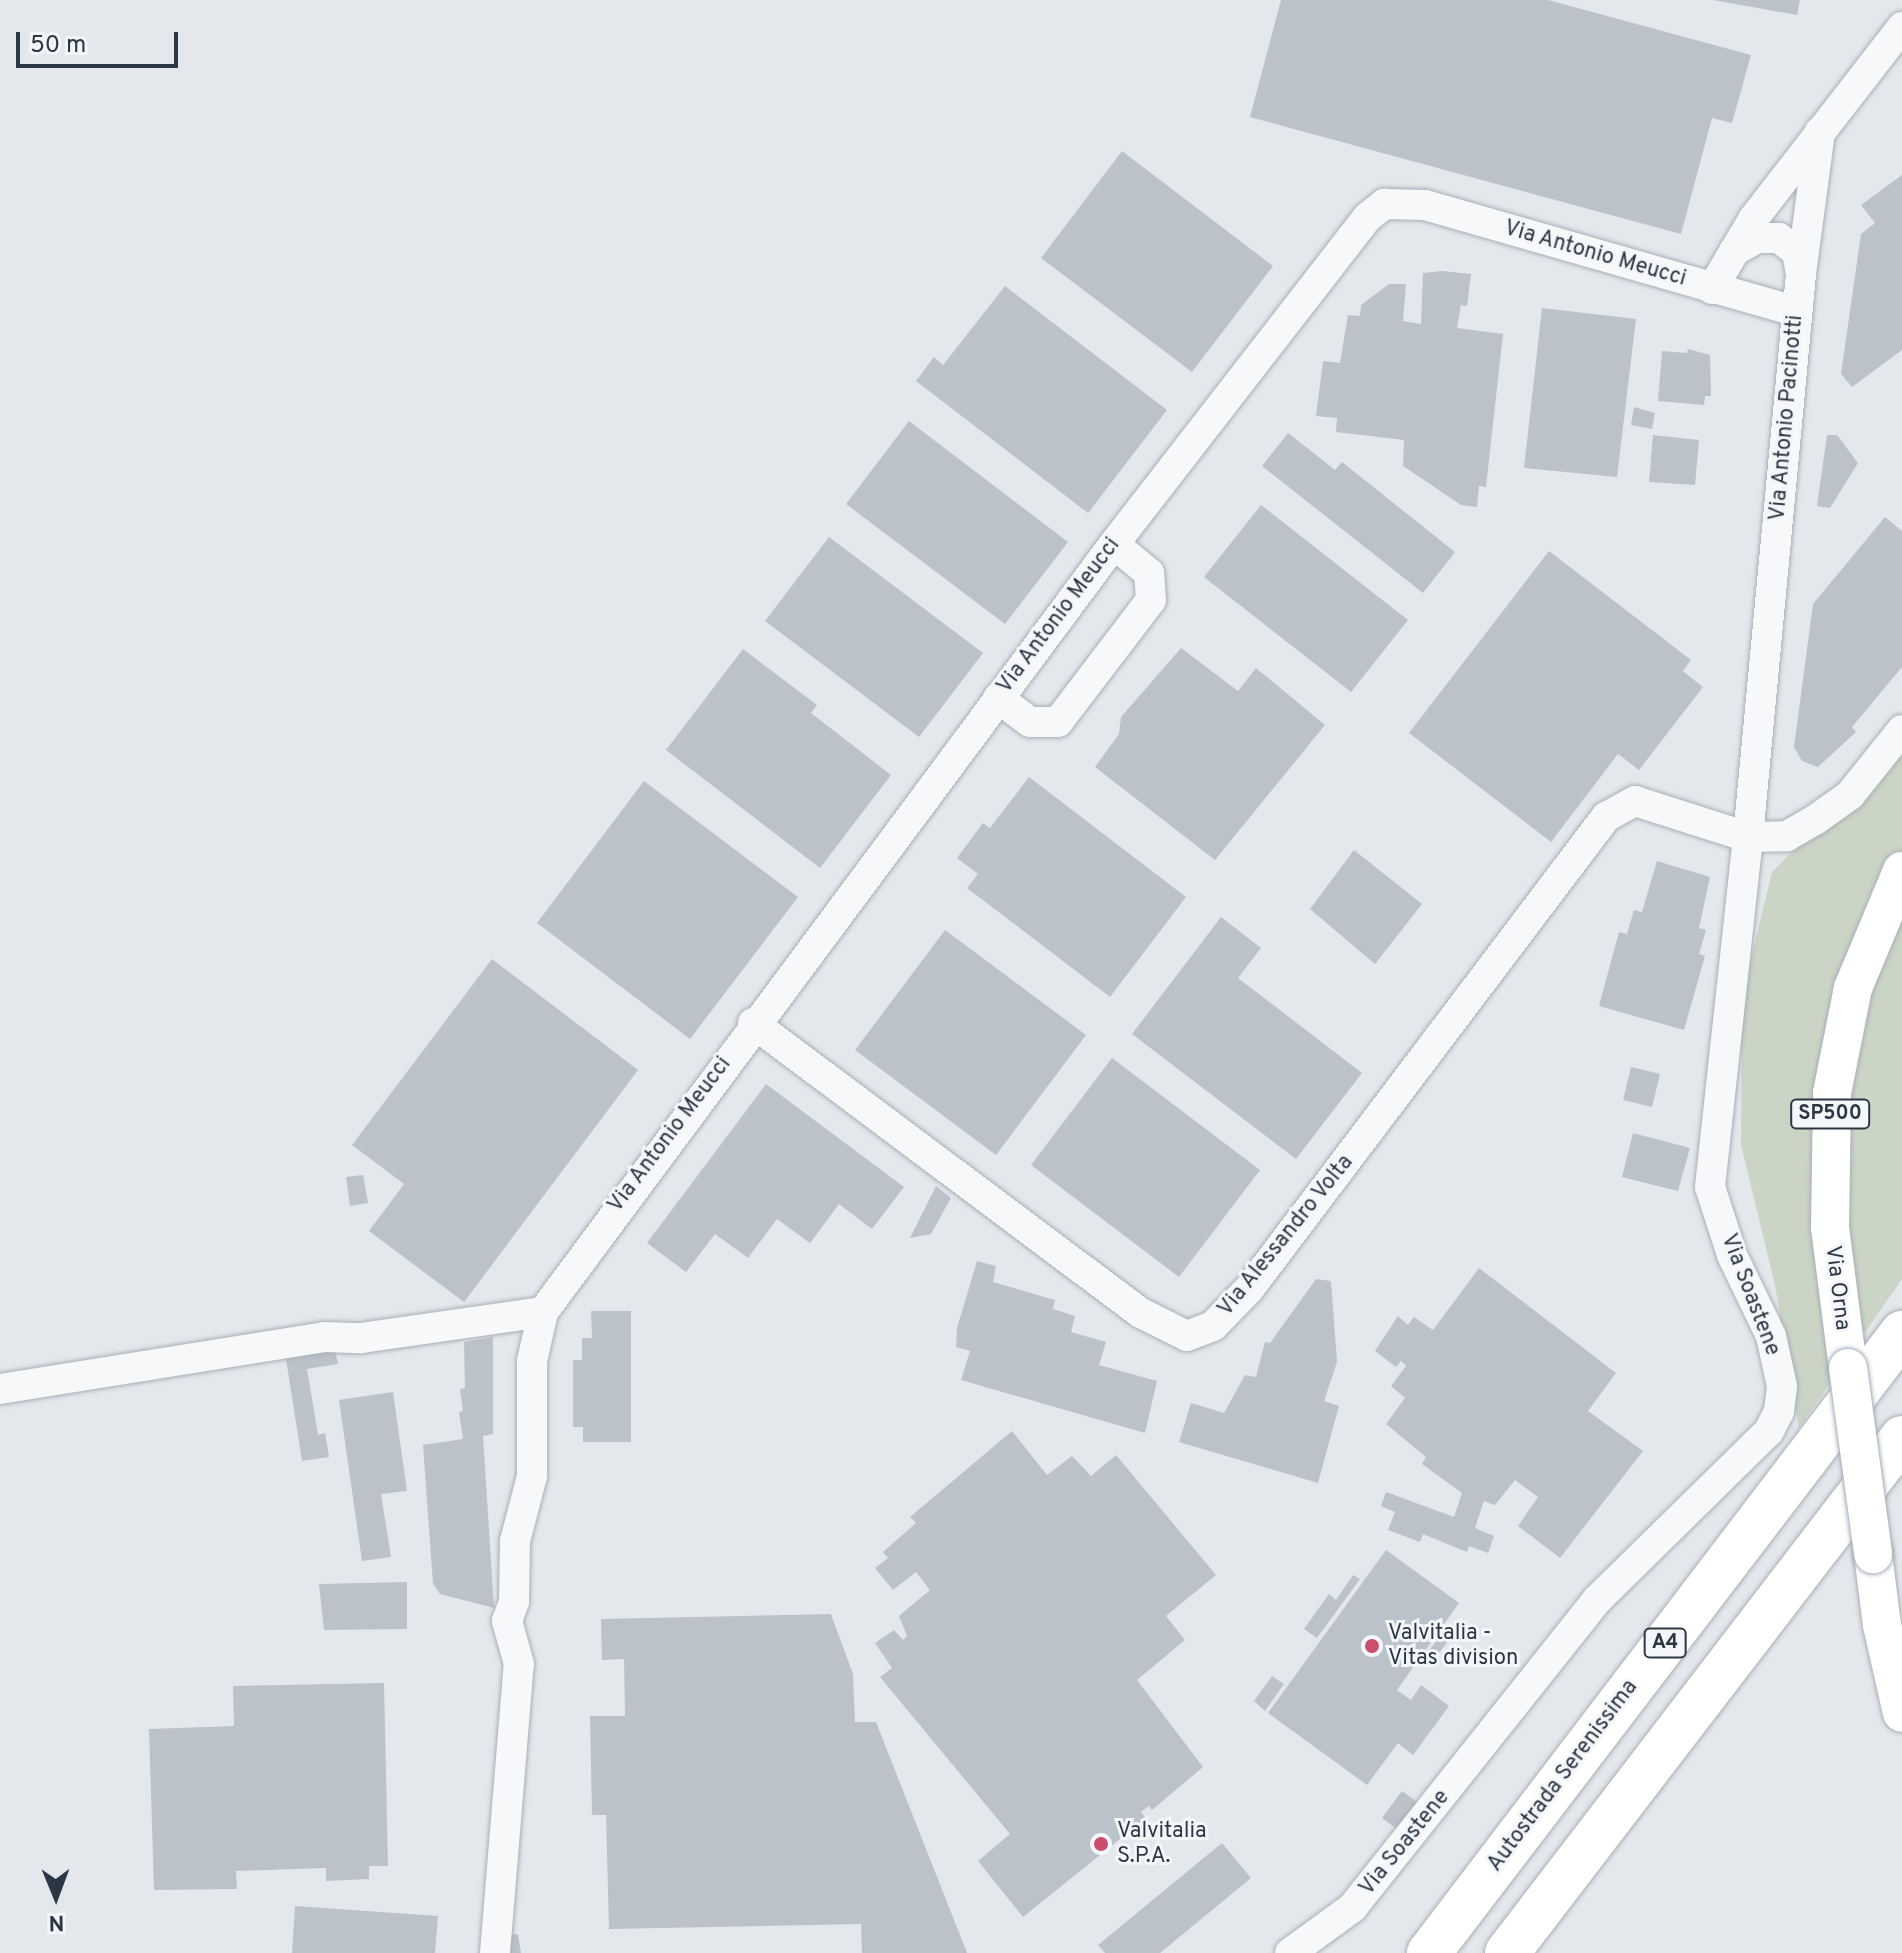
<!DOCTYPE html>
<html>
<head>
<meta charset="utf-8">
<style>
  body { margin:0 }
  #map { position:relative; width:1902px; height:1953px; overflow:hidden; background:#e4e8ec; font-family:Overpass,sans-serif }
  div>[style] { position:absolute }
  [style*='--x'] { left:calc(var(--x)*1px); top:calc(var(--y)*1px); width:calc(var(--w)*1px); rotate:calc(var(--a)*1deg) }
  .green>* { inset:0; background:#cbd5c5 }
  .building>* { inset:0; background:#bbc2c9 }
  .roads { filter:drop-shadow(0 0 2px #a9afb6) drop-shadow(0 0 2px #a9afb6) }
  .minor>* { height:30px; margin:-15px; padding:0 15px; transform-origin:15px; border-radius:15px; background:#f7f8fa }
  .major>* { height:38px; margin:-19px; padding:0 19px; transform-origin:19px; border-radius:19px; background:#fff }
  .highway>* { height:44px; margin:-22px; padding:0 22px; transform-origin:22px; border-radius:22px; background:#fff }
  .bridges { filter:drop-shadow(0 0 2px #a4adb7) drop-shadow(0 0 2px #a4adb7) }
  .major-bridge>* { height:38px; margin:-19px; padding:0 19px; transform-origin:19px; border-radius:19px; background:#fff }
  .dots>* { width:22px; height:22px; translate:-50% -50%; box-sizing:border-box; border:4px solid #f4f6f9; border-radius:50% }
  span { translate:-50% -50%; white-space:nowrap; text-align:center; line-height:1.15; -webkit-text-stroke:6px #f4f6f9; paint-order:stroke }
  .shield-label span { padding:2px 6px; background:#f4f6f9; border:2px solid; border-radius:6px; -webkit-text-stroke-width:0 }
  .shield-label { font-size:20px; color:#2c3744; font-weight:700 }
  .street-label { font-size:22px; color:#2c3744 }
  .poi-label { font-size:22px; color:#2c3744 }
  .left { translate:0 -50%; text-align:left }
  .north { position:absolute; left:16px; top:1857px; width:80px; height:80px; -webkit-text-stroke:6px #f4f6f9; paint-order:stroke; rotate:179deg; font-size:22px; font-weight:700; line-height:32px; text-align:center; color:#2c3744 }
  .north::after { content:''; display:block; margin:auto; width:28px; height:36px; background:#2c3744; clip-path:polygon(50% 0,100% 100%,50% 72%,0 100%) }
  .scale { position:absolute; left:16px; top:32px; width:162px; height:36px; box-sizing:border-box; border:4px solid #2c3744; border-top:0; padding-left:10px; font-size:24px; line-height:28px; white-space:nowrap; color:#2c3744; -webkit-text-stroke:6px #f4f6f9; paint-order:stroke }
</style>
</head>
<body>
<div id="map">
  <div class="green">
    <i style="clip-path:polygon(1902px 741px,1902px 1279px,1799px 1428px,1775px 1285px,1741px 1145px,1742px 996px,1772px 872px)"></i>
  </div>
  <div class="building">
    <i style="clip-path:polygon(1281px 0,1548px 0,1751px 55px,1732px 123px,1712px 118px,1681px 234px,1250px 117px)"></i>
    <i style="clip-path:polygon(1713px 0,1800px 0,1797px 15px)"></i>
    <i style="clip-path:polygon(1122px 151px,1273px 266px,1192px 372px,1041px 258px)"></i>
    <i style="clip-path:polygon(1902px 175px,1902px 350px,1852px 387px,1841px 374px,1861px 234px,1875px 223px,1861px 205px)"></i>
    <i style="clip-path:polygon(1442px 271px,1471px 274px,1467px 306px,1461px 305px,1457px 328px,1503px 334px,1486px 487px,1479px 486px,1477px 507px,1461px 505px,1403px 466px,1404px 440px,1336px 432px,1337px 418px,1316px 416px,1323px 361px,1340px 363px,1348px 315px,1360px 316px,1361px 305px,1389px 284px,1406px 284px,1403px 321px,1421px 324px,1423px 273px)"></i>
    <i style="clip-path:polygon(1005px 286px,1167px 410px,1088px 513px,916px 381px,934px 357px,943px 365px)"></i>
    <i style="clip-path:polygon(1542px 308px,1636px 319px,1617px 477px,1524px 468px)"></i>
    <i style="clip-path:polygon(1688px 349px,1710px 355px,1711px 396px,1705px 396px,1704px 405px,1658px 401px,1662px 351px,1687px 353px)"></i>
    <i style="clip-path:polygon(1634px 407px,1655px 413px,1652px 429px,1631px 425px)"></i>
    <i style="clip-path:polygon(909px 421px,1068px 542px,1005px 624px,846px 504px)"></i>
    <i style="clip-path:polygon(1288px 433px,1335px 470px,1342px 462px,1455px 552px,1423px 593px,1262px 466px)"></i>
    <i style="clip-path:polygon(1653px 435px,1699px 440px,1695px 485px,1649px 482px)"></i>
    <i style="clip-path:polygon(1827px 435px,1837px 435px,1858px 463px,1830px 508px,1817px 506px)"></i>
    <i style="clip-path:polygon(1261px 505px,1408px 620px,1351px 692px,1204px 577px)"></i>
    <i style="clip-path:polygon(1885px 517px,1902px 531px,1902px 667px,1852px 727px,1856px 732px,1818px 767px,1802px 761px,1794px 747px,1813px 604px)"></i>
    <i style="clip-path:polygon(829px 537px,983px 653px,919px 737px,765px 621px)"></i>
    <i style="clip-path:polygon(1549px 551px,1691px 660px,1683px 671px,1703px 687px,1639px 770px,1618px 754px,1551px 842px,1409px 733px)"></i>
    <i style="clip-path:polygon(1181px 648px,1238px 691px,1256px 668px,1325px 725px,1215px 860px,1095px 767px,1119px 734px,1121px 717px)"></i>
    <i style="clip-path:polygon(743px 649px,817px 705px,811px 713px,891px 775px,820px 868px,666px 750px)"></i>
    <i style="clip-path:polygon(1029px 777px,1186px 897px,1110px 997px,967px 888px,978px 874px,957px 858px,983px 823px,990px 828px)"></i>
    <i style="clip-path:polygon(644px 781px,798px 897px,690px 1039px,537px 923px)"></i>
    <i style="clip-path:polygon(1354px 850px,1422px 904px,1375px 964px,1310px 909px)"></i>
    <i style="clip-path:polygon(1657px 861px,1710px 877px,1699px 928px,1706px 930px,1699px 954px,1705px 956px,1684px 1030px,1599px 1006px,1619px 932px,1627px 934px,1634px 910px,1642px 912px)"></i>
    <i style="clip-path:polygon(1221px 917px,1261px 948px,1238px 978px,1362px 1073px,1296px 1159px,1132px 1034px)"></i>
    <i style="clip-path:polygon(945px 930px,1086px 1035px,996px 1155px,855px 1050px)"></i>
    <i style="clip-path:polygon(492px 959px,638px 1070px,464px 1302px,369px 1231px,404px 1184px,352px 1145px)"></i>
    <i style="clip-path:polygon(1112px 1058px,1260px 1170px,1179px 1277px,1031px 1165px)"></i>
    <i style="clip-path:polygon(1631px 1067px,1660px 1074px,1652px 1107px,1623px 1100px)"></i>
    <i style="clip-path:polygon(766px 1084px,904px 1187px,872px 1229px,839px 1204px,810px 1243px,777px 1219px,748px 1258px,715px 1234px,686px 1272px,647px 1243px)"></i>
    <i style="clip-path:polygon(1633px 1133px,1690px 1148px,1678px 1191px,1622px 1177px)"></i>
    <i style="clip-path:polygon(363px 1175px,368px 1203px,350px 1206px,346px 1177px)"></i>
    <i style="clip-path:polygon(936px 1186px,951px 1198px,931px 1234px,910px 1238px)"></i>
    <i style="clip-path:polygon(977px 1261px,996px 1266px,993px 1282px,1055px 1300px,1053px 1309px,1075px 1316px,1071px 1332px,1106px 1342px,1099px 1365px,1157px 1381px,1145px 1433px,961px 1380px,970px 1351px,956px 1347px,957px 1328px)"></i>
    <i style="clip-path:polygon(1479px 1268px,1616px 1373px,1588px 1411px,1643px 1451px,1560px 1558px,1518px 1526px,1538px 1497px,1515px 1480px,1495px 1505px,1484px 1501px,1475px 1528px,1494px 1536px,1488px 1553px,1469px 1546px,1467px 1552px,1423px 1534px,1420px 1542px,1388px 1530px,1395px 1512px,1381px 1506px,1386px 1492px,1454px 1517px,1462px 1493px,1422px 1464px,1426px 1457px,1386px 1424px,1405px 1398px,1391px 1386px,1406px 1366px,1401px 1361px,1396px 1367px,1375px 1351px,1398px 1316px,1408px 1325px,1414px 1317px,1433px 1330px)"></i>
    <i style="clip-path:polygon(1316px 1279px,1331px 1281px,1337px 1362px,1324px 1401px,1339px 1406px,1318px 1483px,1179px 1442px,1191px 1403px,1224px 1413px,1245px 1375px,1256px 1377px,1265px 1342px,1270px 1343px)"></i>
    <i style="clip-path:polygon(591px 1311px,631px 1311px,631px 1442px,583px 1442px,583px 1427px,573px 1427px,573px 1360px,582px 1360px,582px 1338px,592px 1338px)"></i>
    <i style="clip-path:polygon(493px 1337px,493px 1434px,483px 1436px,494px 1608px,440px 1594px,433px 1584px,423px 1445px,463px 1439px,459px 1412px,463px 1411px,460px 1389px,465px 1388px,464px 1342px)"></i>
    <i style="clip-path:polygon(335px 1351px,338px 1364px,307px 1369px,318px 1435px,325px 1433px,329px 1457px,302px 1461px,286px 1359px)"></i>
    <i style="clip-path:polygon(393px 1392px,407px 1491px,381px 1494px,391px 1557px,362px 1561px,339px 1400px)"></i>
    <i style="clip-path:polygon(1012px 1431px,1047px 1475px,1072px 1456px,1091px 1476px,1116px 1455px,1216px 1575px,1166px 1616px,1185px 1640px,1137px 1680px,1203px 1767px,1152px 1810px,1149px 1806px,1141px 1812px,1146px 1818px,1023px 1917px,978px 1861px,1010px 1834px,880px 1677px,892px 1668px,875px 1643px,894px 1630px,903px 1640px,907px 1636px,899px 1616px,930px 1590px,916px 1572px,893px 1590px,875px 1568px,888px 1558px,883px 1552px,916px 1523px,910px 1517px)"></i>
    <i style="clip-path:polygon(1386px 1550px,1459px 1603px,1397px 1690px,1411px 1700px,1421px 1685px,1449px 1706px,1413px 1755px,1398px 1743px,1367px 1785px,1268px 1713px)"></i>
    <i style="clip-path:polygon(1353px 1575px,1360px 1579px,1317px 1638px,1304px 1629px,1329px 1594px,1336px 1600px)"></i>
    <i style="clip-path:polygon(407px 1582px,407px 1629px,324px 1630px,319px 1584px)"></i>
    <i style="clip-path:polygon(831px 1614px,853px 1674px,855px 1722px,876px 1722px,967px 1953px,862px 1953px,861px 1924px,609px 1929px,606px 1815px,592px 1815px,590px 1716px,625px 1716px,624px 1659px,602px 1660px,601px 1619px)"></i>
    <i style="clip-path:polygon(1446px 1627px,1454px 1633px,1430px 1665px,1423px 1659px)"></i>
    <i style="clip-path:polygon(1272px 1676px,1284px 1684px,1265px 1711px,1254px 1701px)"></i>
    <i style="clip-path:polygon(384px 1683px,388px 1866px,369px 1866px,369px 1879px,326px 1881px,326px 1868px,236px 1871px,237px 1889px,154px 1890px,149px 1729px,234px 1726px,233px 1686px)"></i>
    <i style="clip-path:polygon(1402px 1791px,1424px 1807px,1402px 1833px,1382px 1818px)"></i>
    <i style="clip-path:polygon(1222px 1843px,1251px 1878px,1160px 1953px,1105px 1953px,1098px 1945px)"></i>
    <i style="clip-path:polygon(295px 1906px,438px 1916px,435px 1953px,292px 1953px)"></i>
    <i style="clip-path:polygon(518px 1934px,521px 1953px,505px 1953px,503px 1936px)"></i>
  </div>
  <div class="roads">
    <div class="minor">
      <i style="--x:1734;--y:251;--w:26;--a:-29"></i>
      <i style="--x:1757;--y:238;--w:22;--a:0"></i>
      <i style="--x:1779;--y:238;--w:23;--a:38"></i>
      <i style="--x:1797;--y:252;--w:22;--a:80"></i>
      <i style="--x:1712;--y:289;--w:82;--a:-59.4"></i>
      <i style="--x:1754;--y:218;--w:242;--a:-52.2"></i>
      <i style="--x:998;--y:698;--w:40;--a:37"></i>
      <i style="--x:1030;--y:722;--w:28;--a:0"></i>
      <i style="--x:1058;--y:722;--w:153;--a:-52.7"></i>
      <i style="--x:1151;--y:600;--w:27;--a:-94"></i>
      <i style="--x:1149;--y:573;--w:45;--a:-140.4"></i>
      <i style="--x:753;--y:1023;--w:484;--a:36.8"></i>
      <i style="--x:1141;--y:1313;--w:51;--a:26.6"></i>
      <i style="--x:1187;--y:1336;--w:28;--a:-21"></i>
      <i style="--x:1213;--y:1326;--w:52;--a:-45.8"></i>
      <i style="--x:1249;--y:1289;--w:592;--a:-52.9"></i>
      <i style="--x:1606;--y:817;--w:33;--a:-29"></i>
      <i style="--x:1635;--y:801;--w:119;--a:17.7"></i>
      <i style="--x:1748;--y:837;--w:565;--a:-84.62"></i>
      <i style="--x:1801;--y:274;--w:144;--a:-82.4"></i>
      <i style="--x:0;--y:1389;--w:329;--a:-9.1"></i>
      <i style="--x:325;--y:1337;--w:36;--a:2"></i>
      <i style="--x:361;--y:1338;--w:184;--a:-8.1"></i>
      <i style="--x:495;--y:1953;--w:290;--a:-85.3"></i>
      <i style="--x:519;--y:1664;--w:45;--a:-105.6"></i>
      <i style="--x:507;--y:1621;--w:20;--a:-70"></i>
      <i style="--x:514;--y:1602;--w:61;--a:-89.1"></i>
      <i style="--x:515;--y:1541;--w:67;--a:-75.3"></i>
      <i style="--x:532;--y:1476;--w:115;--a:-90"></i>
      <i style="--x:532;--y:1361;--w:50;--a:-77.3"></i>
      <i style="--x:543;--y:1312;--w:957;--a:-53.37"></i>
      <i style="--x:1114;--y:544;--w:414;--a:-52.2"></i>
      <i style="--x:1368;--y:217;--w:21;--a:-39"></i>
      <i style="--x:1384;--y:204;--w:41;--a:1.4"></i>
      <i style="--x:1425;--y:205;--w:387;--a:16"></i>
      <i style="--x:1290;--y:1953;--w:77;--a:-36"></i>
      <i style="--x:1352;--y:1908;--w:394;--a:-51.5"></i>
      <i style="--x:1597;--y:1600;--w:241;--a:-44.5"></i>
      <i style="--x:1769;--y:1431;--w:22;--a:-63"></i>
      <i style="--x:1779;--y:1411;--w:25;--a:-83"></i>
      <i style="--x:1782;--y:1386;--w:51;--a:-102.4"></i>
      <i style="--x:1771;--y:1336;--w:90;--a:-115.7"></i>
      <i style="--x:1732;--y:1255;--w:71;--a:-107.9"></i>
      <i style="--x:1710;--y:1187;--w:352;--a:-83.8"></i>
      <i style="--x:1748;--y:837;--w:39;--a:-1"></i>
      <i style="--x:1787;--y:836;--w:32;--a:-30"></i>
      <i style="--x:1815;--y:820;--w:43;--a:-35.5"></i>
      <i style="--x:1850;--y:795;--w:83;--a:-51.3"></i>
    </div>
    <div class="major">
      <i style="--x:1848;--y:1368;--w:142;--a:-97.3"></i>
      <i style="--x:1830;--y:1227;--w:134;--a:-89.1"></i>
      <i style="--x:1832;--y:1093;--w:107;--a:-78.7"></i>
      <i style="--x:1853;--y:988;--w:127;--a:-67.3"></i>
      <i style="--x:1873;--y:1554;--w:72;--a:82.8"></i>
      <i style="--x:1882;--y:1625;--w:90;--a:77.2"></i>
    </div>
    <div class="highway">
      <i style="--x:1429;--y:1953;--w:780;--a:-52.66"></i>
      <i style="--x:1507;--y:1953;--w:649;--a:-52.51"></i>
    </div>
  </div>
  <div class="bridges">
    <div class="major-bridge">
      <i style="--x:1848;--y:1368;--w:188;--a:82.3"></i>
    </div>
  </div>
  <div class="dots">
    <i style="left:1372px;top:1646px;background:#cc4e6d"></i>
    <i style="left:1101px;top:1844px;background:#cc4e6d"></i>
  </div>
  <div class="shield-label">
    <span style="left:1830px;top:1114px">SP500</span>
    <span style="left:1665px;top:1643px">A4</span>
  </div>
  <div class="street-label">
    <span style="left:1595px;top:254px;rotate:16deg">Via Antonio Meucci</span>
    <span style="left:1787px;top:418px;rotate:-85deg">Via Antonio Pacinotti</span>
    <span style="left:1059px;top:616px;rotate:-53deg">Via Antonio Meucci</span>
    <span style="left:670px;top:1135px;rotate:-53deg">Via Antonio Meucci</span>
    <span style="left:1286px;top:1236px;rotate:-51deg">Via Alessandro Volta</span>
    <span style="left:1837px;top:1288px;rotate:83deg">Via Orna</span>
    <span style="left:1750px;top:1295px;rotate:69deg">Via Soastene</span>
    <span style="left:1563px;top:1776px;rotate:-53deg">Autostrada Serenissima</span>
    <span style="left:1405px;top:1843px;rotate:-51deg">Via Soastene</span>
  </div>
  <div class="poi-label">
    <span class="left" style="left:1388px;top:1646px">Valvitalia -<br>Vitas division</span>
    <span class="left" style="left:1117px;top:1844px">Valvitalia<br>S.P.A.</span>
  </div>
  <div class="north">N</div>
  <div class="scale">50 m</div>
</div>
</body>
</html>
